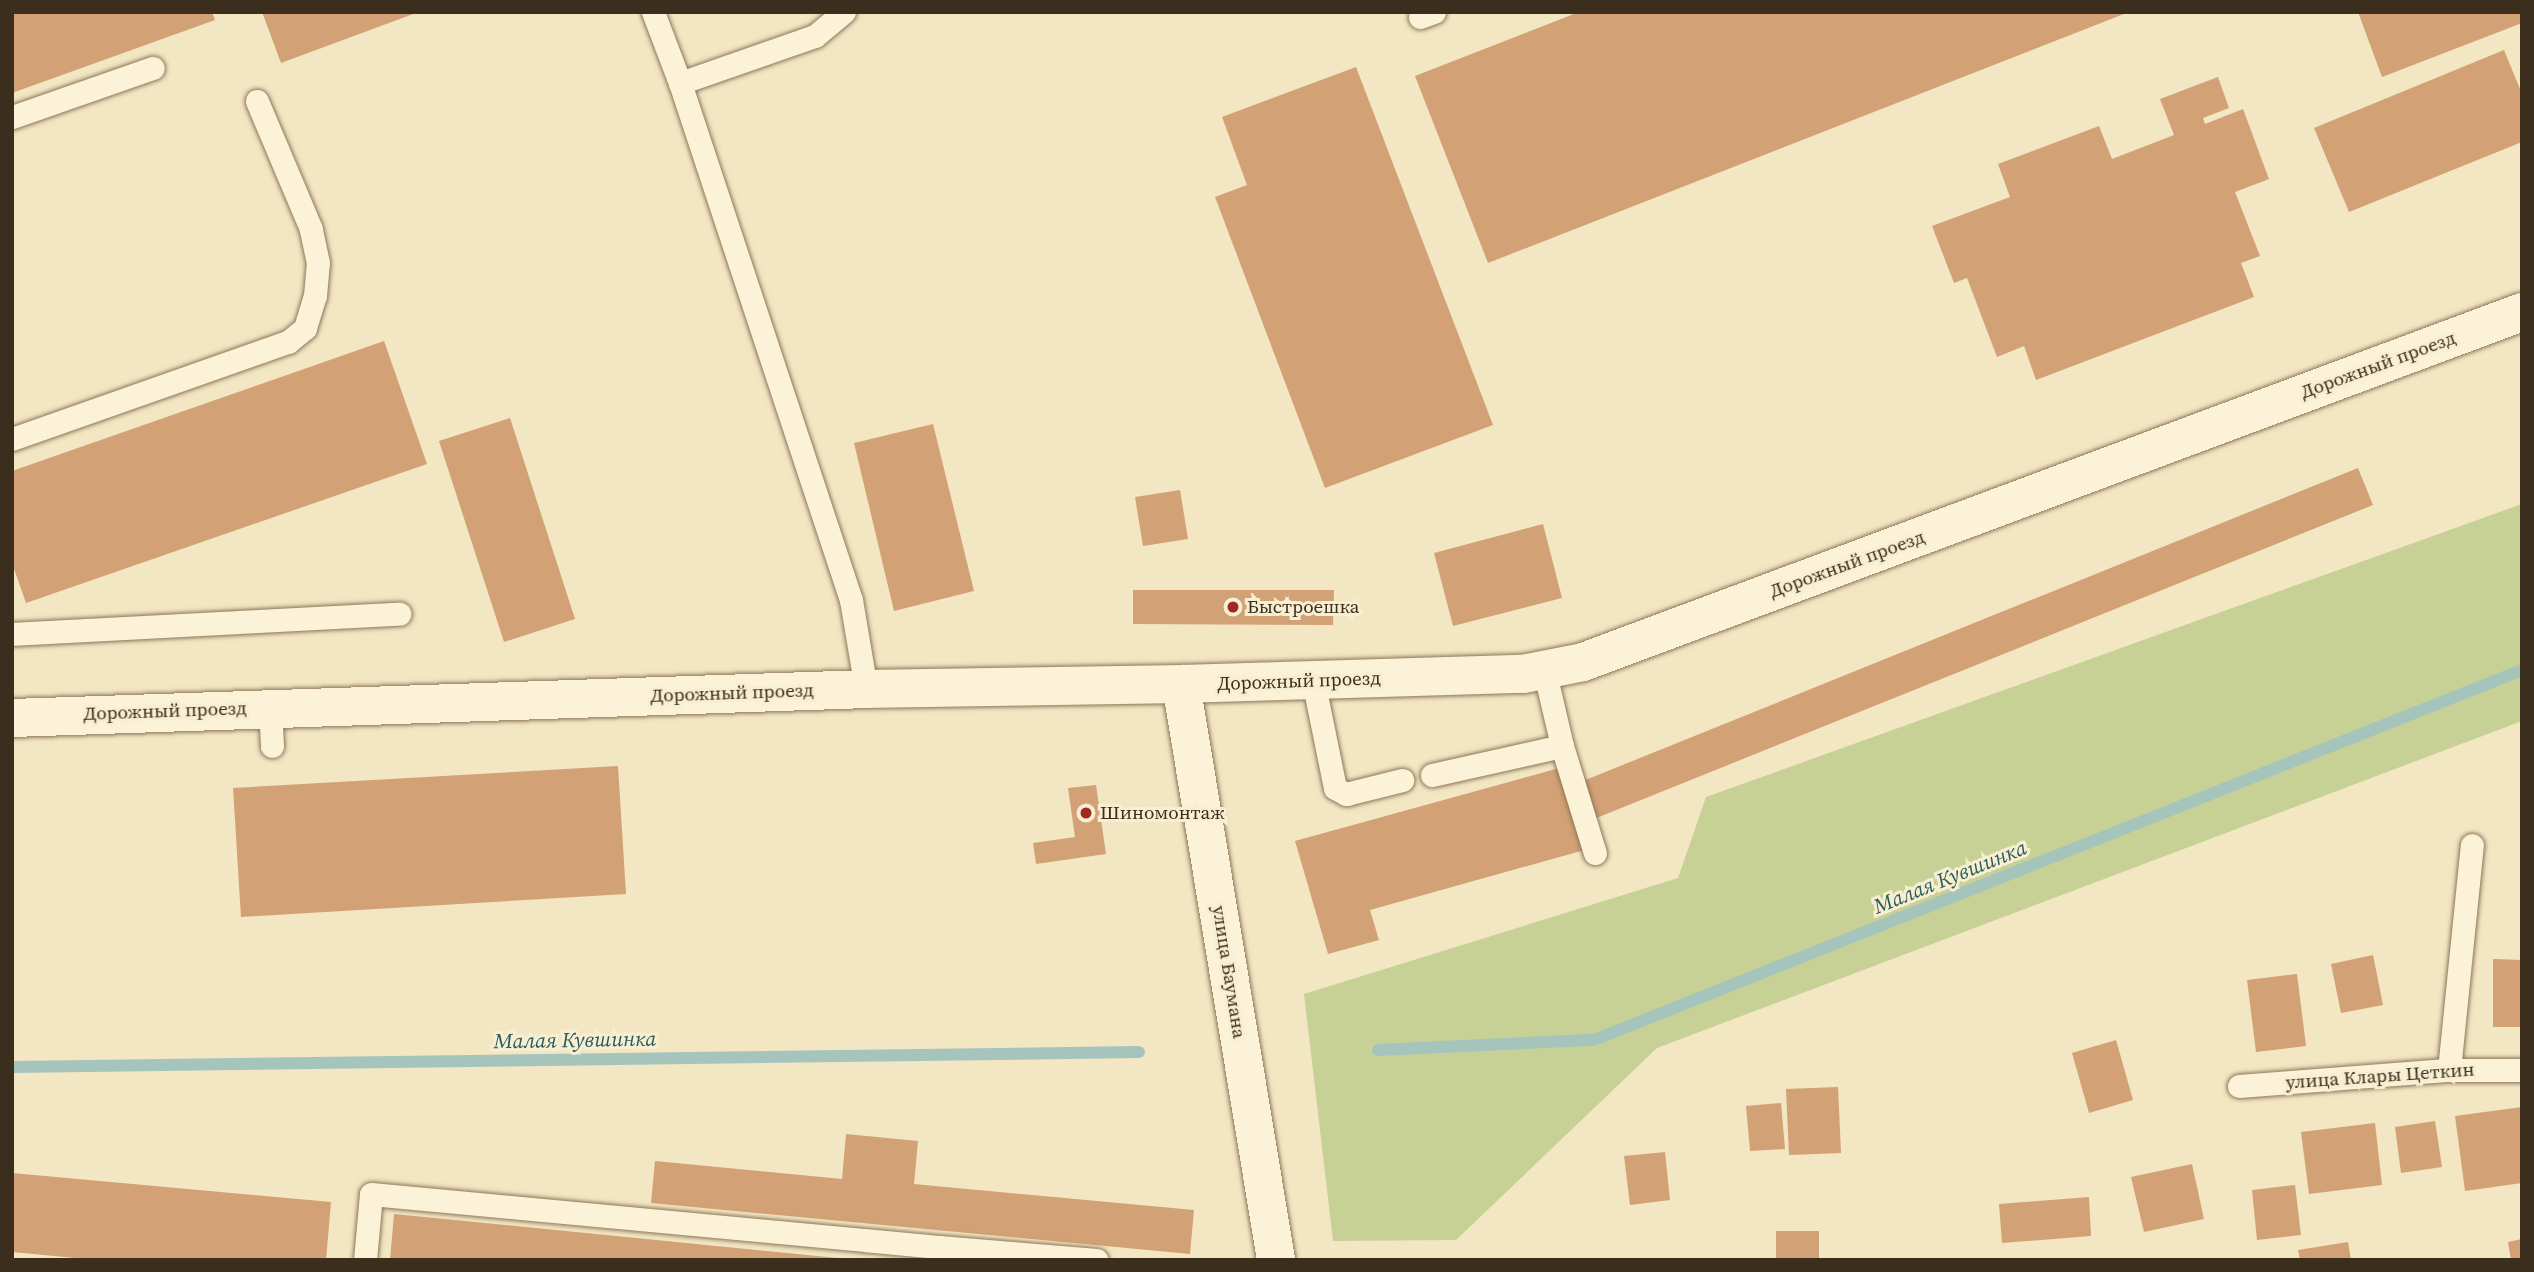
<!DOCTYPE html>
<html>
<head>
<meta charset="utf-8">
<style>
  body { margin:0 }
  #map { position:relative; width:2534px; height:1272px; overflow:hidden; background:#f2e6c3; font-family:"Source Serif 4",serif }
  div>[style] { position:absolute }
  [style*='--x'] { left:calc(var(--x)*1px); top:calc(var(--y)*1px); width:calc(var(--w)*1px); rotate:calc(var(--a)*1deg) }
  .green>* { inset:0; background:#c7d196 }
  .stream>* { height:12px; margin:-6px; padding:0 6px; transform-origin:6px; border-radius:6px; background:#a5c4bc }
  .building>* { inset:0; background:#d3a176 }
  .roads { filter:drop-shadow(0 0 2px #8d7758) drop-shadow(0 0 2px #8d7758) }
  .service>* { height:23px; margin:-11.5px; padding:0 11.5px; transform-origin:11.5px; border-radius:11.5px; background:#fbf2d7 }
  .minor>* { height:38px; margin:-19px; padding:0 19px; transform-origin:19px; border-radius:19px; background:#fbf2d7 }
  .tertiary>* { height:38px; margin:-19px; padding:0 19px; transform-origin:19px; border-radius:19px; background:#fbf2d7 }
  .dots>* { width:19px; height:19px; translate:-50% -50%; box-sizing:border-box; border:4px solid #f8efd3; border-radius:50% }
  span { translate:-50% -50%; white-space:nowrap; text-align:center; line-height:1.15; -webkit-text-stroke:6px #f8efd3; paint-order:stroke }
  .street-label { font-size:19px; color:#3c2e1d }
  .poi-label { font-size:19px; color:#3c2e1d }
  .left { translate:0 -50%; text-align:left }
  .water-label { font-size:21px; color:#2b5d5c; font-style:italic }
  .frame { position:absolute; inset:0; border:14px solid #3c2e1d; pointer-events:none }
</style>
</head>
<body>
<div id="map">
  <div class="green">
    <i style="clip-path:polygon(2522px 504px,2522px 721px,1657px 1048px,1456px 1240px,1333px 1241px,1304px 994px,1678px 878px,1706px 797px)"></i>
  </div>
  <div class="stream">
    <i style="--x:1378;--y:1050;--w:216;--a:-2.7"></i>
    <i style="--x:1594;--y:1040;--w:999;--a:-21.74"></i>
    <i style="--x:12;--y:1067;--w:1127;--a:-0.76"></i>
  </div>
  <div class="building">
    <i style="clip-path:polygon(16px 12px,212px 12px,215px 20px,12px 93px,12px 14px)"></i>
    <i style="clip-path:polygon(262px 12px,416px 12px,416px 13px,281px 63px)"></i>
    <i style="clip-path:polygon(1579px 12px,2129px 12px,1488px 263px,1415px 76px)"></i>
    <i style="clip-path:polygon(2358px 12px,2522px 12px,2522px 23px,2382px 77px)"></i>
    <i style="clip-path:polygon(2504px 50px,2522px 94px,2522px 142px,2349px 212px,2314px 128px)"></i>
    <i style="clip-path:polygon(1356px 67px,1493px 425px,1325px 488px,1215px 197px,1247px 185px,1222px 117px)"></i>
    <i style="clip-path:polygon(2218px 77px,2229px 108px,2203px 118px,2205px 124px,2243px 109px,2269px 179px,2235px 192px,2260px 256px,2241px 263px,2254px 297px,2036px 380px,2024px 346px,1997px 357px,1967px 278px,1954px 283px,1932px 226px,2010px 197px,1998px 164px,2099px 126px,2112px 159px,2174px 135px,2160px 99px)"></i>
    <i style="clip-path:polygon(384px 341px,427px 464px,26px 603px,12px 563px,12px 471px)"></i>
    <i style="clip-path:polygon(510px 418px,575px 619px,504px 642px,439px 441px)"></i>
    <i style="clip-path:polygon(933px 424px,974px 591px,894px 611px,854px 443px)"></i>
    <i style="clip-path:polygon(2358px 468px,2373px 505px,1594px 819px,1578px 783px)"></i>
    <i style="clip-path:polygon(1180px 490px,1188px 539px,1143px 546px,1135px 497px)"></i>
    <i style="clip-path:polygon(1543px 524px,1562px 598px,1453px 626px,1434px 553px)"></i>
    <i style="clip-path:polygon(1133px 590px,1334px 590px,1333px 625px,1133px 624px)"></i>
    <i style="clip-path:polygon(618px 766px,626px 894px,241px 917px,233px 788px)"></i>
    <i style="clip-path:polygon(1563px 767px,1588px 849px,1370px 910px,1379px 940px,1328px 954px,1295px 841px)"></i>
    <i style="clip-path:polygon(1096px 785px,1106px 854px,1036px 864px,1033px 843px,1075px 837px,1068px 788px)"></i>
    <i style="clip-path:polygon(2373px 955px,2383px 1005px,2341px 1013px,2331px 964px)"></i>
    <i style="clip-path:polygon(2493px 959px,2522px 960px,2522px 1027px,2493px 1027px)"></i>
    <i style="clip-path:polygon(2297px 974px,2306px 1046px,2256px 1052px,2247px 980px)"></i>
    <i style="clip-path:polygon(2116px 1040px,2133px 1100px,2089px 1113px,2072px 1053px)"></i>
    <i style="clip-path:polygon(1838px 1087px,1841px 1153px,1789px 1155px,1786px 1089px)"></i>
    <i style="clip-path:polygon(1781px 1103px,1785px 1149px,1750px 1151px,1746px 1106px)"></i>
    <i style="clip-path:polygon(2522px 1107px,2522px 1183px,2465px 1191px,2455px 1116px)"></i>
    <i style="clip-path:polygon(2435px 1121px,2442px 1167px,2401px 1173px,2395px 1127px)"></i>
    <i style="clip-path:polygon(2375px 1123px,2382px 1185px,2309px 1194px,2301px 1132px)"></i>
    <i style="clip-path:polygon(846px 1134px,918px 1141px,914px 1184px,1194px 1210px,1190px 1254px,651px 1203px,655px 1161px,842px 1179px)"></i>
    <i style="clip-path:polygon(1665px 1152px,1670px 1200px,1630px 1205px,1624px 1156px)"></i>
    <i style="clip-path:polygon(2192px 1164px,2204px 1219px,2144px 1232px,2131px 1177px)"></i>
    <i style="clip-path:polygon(12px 1173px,331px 1202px,326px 1260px,96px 1260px,12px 1252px)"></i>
    <i style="clip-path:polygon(2295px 1185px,2301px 1235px,2257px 1240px,2252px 1190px)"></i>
    <i style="clip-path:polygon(2089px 1197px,2091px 1236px,2002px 1243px,1999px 1204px)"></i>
    <i style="clip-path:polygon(394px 1214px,837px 1258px,837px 1260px,390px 1260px)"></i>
    <i style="clip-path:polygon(1776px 1231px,1819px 1231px,1819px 1260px,1776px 1260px)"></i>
    <i style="clip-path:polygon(2522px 1239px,2522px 1260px,2511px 1260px,2508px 1242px)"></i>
    <i style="clip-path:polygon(2348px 1242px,2351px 1260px,2300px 1260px,2298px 1250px)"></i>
  </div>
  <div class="roads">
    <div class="service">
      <i style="--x:653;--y:12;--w:76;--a:69.2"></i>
      <i style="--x:680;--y:83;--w:545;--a:71.7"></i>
      <i style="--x:851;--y:600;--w:90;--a:80.4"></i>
      <i style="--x:1420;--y:17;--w:15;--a:-20"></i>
      <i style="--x:680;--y:83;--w:143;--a:-19.2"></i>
      <i style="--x:815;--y:36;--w:38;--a:-40"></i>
      <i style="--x:12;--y:117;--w:149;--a:-19.2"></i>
      <i style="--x:12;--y:439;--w:293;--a:-19.4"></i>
      <i style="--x:288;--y:342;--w:22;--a:-39"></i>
      <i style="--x:305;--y:328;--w:34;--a:-73"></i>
      <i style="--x:315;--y:296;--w:33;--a:-85"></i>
      <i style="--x:318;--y:263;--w:35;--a:-102"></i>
      <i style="--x:311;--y:229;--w:139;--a:-112.9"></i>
      <i style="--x:12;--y:634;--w:388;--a:-3"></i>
      <i style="--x:1544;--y:669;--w:79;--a:76.8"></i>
      <i style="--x:1562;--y:746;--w:112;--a:72.9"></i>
      <i style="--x:1313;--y:680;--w:110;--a:78.5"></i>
      <i style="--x:1335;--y:788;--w:13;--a:29"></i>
      <i style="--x:1346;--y:794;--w:58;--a:-14"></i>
      <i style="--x:270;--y:707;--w:39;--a:87"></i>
      <i style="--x:1432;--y:775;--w:133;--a:-12.6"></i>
      <i style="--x:2449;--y:1070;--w:226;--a:-84.2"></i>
      <i style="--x:2239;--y:1086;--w:211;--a:-4.4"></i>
      <i style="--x:2449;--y:1070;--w:73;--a:0"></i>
      <i style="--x:365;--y:1260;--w:66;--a:-84.8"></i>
      <i style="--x:371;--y:1194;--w:570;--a:5.33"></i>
      <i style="--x:938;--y:1260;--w:13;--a:-86"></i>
      <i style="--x:939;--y:1247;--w:158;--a:4.7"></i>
    </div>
    <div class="minor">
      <i style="--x:1181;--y:684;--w:342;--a:-1.7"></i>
      <i style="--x:1523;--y:674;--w:61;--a:-11.3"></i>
      <i style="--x:1583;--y:662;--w:1002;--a:-20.44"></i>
    </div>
    <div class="tertiary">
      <i style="--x:12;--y:718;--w:854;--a:-1.94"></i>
      <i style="--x:866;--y:689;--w:315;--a:-0.9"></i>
      <i style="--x:1181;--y:684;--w:584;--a:80.63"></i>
    </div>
  </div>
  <div class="dots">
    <i style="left:1233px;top:607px;background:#a12823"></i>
    <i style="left:1086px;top:813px;background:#a12823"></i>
  </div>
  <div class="street-label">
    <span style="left:2378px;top:365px;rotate:-20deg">Дорожный проезд</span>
    <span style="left:1847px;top:564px;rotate:-20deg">Дорожный проезд</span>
    <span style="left:1299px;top:681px;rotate:-2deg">Дорожный проезд</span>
    <span style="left:732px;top:693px;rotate:-2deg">Дорожный проезд</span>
    <span style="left:165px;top:711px;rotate:-2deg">Дорожный проезд</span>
    <span style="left:1229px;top:972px;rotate:81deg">улица Баумана</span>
    <span style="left:2380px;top:1076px;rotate:-4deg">улица Клары Цеткин</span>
  </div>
  <div class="poi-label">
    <span class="left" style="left:1247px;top:607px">Быстроешка</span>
    <span class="left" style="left:1100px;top:813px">Шиномонтаж</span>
  </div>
  <div class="water-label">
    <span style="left:1950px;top:877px;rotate:-22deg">Малая Кувшинка</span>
    <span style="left:575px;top:1040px;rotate:-1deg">Малая Кувшинка</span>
  </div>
  <div class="frame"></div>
</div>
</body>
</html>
